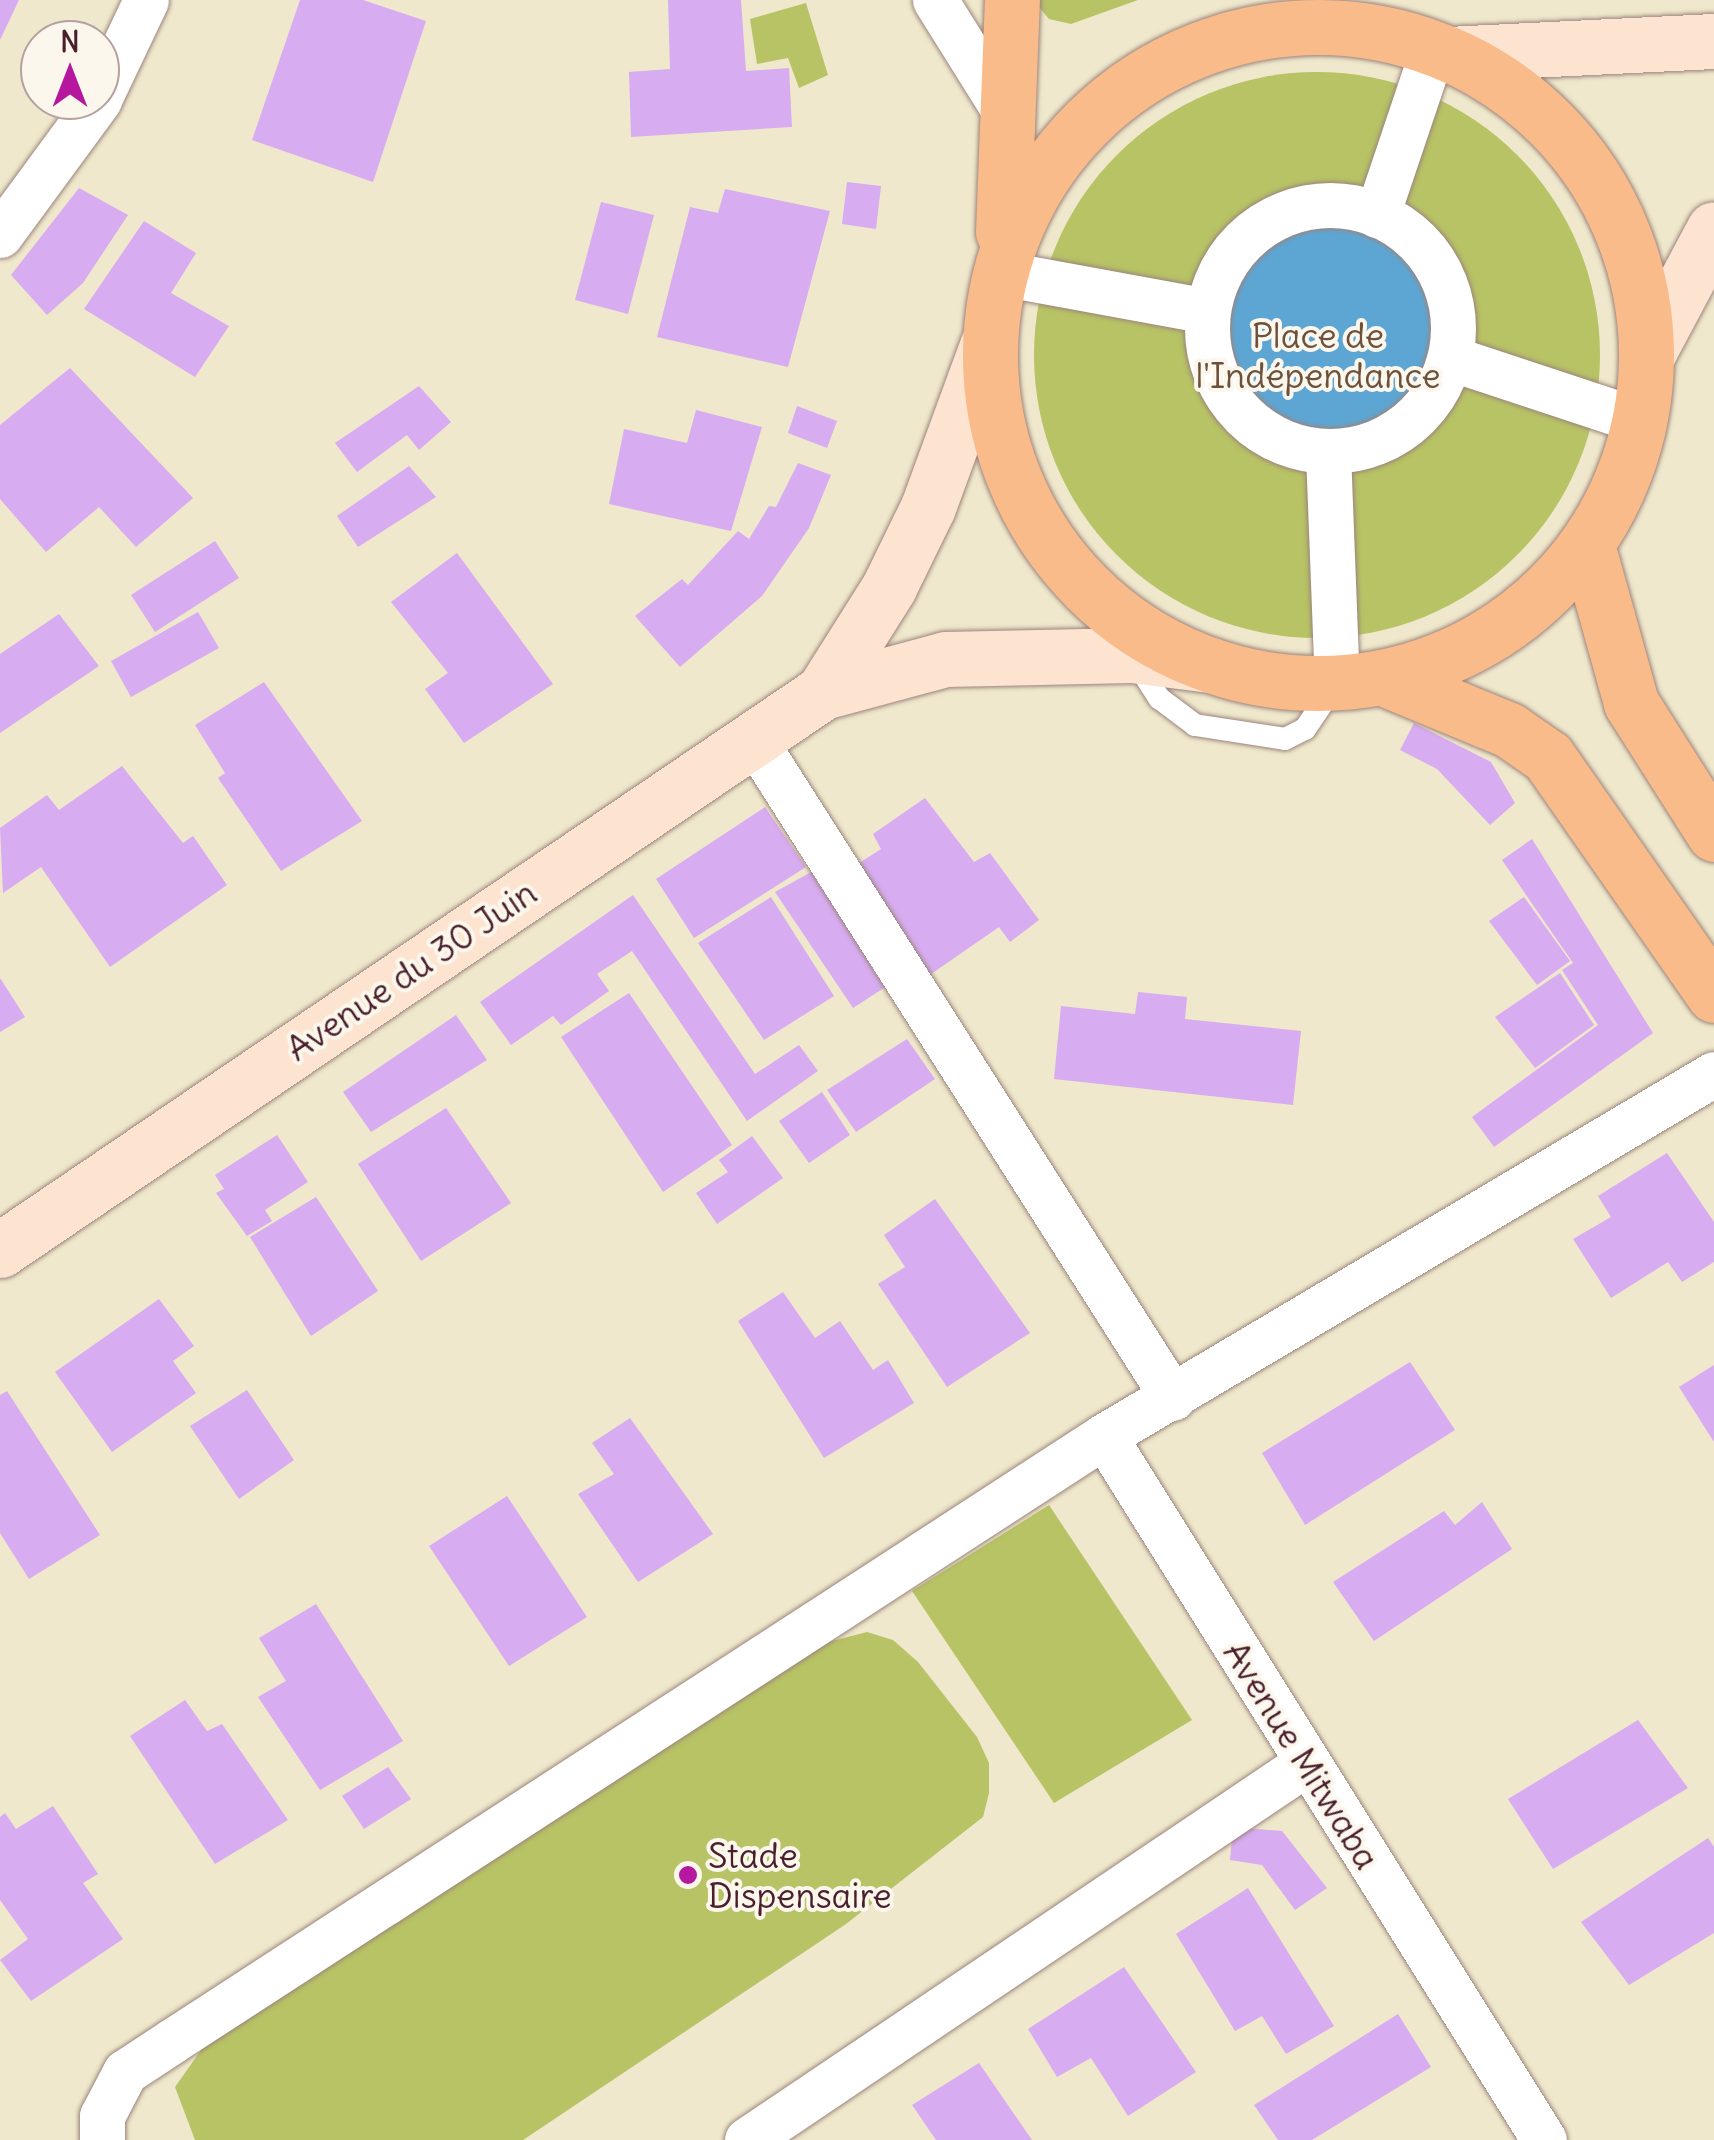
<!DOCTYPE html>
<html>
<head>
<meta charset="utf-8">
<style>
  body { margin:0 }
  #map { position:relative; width:1714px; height:2140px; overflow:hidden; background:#efe8cc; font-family:Delius,sans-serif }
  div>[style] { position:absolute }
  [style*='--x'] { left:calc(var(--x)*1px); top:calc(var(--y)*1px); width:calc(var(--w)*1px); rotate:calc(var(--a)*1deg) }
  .green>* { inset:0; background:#b7c365 }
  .round { border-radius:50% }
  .water>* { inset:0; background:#5da6d4 }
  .building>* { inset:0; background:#d7acf1 }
  .roads { filter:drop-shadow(0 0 2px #9c847c) drop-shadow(0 0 2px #9c847c) }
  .lane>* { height:22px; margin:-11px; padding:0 11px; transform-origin:11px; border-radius:11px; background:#fff }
  .street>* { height:45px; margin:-22.5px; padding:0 22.5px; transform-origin:22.5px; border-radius:22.5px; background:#fff }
  .street>.ring { margin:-22.5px; padding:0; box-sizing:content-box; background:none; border:45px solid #fff; border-radius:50% }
  .secondary>* { height:55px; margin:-27.5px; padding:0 27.5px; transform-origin:27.5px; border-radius:27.5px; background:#fde4d1 }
  .highway>* { height:55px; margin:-27.5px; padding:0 27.5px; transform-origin:27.5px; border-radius:27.5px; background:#fabb8b }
  .highway>.ring { margin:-27.5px; padding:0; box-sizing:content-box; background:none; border:55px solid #fabb8b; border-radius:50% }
  .dots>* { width:28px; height:28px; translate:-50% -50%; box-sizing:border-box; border:5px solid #fbf7ec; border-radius:50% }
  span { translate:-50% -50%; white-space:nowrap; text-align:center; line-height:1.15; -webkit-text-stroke:8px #fbf7ec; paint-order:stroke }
  .park-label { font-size:35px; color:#6b503c }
  .street-label { font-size:35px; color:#4a1f2b }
  .poi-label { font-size:35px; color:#4a1f2b }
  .left { translate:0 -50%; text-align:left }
  .north { position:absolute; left:20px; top:20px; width:100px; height:100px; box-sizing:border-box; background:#fbf7ec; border:2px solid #b4a19f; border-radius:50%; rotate:0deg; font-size:28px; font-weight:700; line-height:40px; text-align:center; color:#4a1f2b }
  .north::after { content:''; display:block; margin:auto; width:35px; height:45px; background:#b5179e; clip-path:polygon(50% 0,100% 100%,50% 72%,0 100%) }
</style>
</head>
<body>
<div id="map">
  <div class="green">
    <i style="clip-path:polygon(1033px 0,1138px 0,1071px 24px,1049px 19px)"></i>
    <i style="clip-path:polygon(806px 3px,828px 75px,799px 88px,788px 58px,757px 64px,750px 19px)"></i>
    <i class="round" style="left:1034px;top:72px;width:566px;height:566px"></i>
    <i style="clip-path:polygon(1049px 1505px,1192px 1720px,1054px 1803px,912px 1591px)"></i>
    <i style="clip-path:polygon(867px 1632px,893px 1640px,918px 1662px,977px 1737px,989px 1763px,989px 1793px,983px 1817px,846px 1924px,523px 2140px,195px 2140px,175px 2087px,204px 2046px,828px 1642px)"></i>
  </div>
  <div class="water">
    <i class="round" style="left:1226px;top:221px;width:210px;height:210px"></i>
  </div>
  <div class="building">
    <i style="clip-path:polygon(0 0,19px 0,0 40px)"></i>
    <i style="clip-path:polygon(300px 0,363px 0,426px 21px,373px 182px,252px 140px)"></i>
    <i style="clip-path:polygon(668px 0,741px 0,746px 71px,789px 68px,792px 127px,631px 137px,629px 72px,670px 69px)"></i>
    <i style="clip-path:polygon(847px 182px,881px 186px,876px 229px,842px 224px)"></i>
    <i style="clip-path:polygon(79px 188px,128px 215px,83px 283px,47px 315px,11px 275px)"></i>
    <i style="clip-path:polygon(725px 189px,830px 211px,788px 367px,657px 337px,690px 207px,718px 213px)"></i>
    <i style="clip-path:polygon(601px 202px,654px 215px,628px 314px,575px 300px)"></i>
    <i style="clip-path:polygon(144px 221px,196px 253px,171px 293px,229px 326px,195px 377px,84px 309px)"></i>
    <i style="clip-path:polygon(70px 368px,193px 498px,136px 547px,99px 507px,46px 552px,0 499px,0 425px)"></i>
    <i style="clip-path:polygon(419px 386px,451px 422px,419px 450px,407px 435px,357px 472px,335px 443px)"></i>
    <i style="clip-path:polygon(797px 406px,837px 421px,827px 448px,788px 433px)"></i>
    <i style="clip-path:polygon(696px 410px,762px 427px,731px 531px,609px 504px,624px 429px,687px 443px)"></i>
    <i style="clip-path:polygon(798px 463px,831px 475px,809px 528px,762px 596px,680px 667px,635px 616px,682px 579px,688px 585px,738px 531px,749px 539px,769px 506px,776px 507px)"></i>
    <i style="clip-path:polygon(409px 466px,436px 497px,358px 547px,337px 516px)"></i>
    <i style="clip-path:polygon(215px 541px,239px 578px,155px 632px,131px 595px)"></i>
    <i style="clip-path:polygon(457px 553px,553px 684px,464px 743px,425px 689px,448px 673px,391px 602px)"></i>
    <i style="clip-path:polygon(198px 612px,219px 648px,131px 697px,111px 661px)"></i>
    <i style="clip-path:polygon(59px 614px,99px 666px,0 733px,0 654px)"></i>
    <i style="clip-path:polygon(264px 682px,362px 821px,281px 871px,218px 778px,225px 773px,195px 725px)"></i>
    <i style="clip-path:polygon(1414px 723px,1491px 762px,1515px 803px,1490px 825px,1437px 769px,1400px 750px)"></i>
    <i style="clip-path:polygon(122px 766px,183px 843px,193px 836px,227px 885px,110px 967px,41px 867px,3px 893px,0 828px,47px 795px,59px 810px)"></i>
    <i style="clip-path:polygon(925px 798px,974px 862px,990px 853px,1039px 920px,1010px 942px,999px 927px,924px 979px,847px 871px,881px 849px,873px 834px)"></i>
    <i style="clip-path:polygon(765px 807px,806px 867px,694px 938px,656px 879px)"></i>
    <i style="clip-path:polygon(1532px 839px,1653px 1033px,1494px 1147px,1472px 1117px,1598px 1025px,1562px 970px,1573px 963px,1502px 860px)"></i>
    <i style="clip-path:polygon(813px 871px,887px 986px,853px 1008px,775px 892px)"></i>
    <i style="clip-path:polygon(633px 895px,755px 1074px,799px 1045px,818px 1071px,747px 1121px,632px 951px,597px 974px,609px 991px,561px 1025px,553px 1016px,511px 1045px,480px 1002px)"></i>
    <i style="clip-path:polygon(771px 897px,834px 996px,764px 1040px,698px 943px)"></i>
    <i style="clip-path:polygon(1524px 897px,1570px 961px,1537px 985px,1489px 921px)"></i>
    <i style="clip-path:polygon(1560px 973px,1594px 1025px,1535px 1068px,1495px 1017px)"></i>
    <i style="clip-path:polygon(0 978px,25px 1017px,0 1032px)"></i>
    <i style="clip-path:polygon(1138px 992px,1187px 997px,1185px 1019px,1301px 1031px,1293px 1105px,1054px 1079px,1061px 1006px,1135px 1014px)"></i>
    <i style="clip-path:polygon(629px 993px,732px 1145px,663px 1192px,561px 1037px)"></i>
    <i style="clip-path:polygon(456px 1015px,487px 1060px,371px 1132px,343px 1092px)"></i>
    <i style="clip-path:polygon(907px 1039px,935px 1079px,856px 1132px,827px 1090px)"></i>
    <i style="clip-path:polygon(822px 1092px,850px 1135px,809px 1163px,779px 1121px)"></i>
    <i style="clip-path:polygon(446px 1108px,511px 1203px,421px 1261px,358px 1164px)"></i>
    <i style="clip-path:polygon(277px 1135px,308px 1182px,265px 1210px,272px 1221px,247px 1236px,216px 1193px,224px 1189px,215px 1175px)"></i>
    <i style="clip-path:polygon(752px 1136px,783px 1178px,717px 1224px,696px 1193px,728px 1172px,719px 1160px)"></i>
    <i style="clip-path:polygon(1667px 1153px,1714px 1222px,1714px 1262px,1682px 1282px,1668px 1262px,1611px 1298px,1573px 1239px,1611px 1217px,1598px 1196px)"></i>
    <i style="clip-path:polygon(316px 1197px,378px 1291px,311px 1336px,250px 1237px)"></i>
    <i style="clip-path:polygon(935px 1199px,1030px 1333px,947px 1387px,878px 1284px,905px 1267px,884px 1235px)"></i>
    <i style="clip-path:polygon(783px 1292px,815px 1338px,840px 1321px,873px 1370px,888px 1360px,914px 1403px,824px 1458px,738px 1321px)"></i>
    <i style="clip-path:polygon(159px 1299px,194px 1346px,173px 1361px,196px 1393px,112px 1452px,55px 1372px)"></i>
    <i style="clip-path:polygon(1410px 1362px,1455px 1430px,1305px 1525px,1262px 1453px)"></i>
    <i style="clip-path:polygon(1714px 1365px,1714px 1442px,1679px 1387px)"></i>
    <i style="clip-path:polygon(247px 1390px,294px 1460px,239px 1499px,190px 1426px)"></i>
    <i style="clip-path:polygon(7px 1391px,100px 1535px,29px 1579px,0 1533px,0 1395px)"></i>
    <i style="clip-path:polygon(630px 1418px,713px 1534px,638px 1582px,578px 1494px,614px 1474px,592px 1443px)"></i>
    <i style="clip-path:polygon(507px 1496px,587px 1617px,509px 1666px,429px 1546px)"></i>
    <i style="clip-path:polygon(1482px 1502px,1512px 1549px,1374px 1641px,1333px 1582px,1444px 1511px,1455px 1525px)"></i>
    <i style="clip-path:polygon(316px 1604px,403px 1741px,320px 1790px,258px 1697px,286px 1681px,259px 1638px)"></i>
    <i style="clip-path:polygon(185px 1700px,207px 1731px,222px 1724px,288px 1820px,215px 1864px,130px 1736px)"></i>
    <i style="clip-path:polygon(1638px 1720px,1688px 1788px,1553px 1869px,1508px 1799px)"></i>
    <i style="clip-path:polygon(388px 1767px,411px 1799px,364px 1829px,342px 1796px)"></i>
    <i style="clip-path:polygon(53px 1806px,98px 1874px,83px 1883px,123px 1939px,31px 2001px,0 1960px,28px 1939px,0 1900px,0 1817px,5px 1813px,16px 1829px)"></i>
    <i style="clip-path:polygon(1233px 1827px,1282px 1831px,1327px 1888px,1295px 1910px,1262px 1865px,1230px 1860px)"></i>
    <i style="clip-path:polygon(1708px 1838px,1714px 1847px,1714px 1933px,1629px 1985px,1581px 1922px)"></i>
    <i style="clip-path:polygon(1248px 1888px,1334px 2026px,1286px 2054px,1262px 2016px,1235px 2031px,1176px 1934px)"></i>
    <i style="clip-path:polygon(1124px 1967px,1196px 2072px,1128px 2116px,1091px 2058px,1057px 2077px,1028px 2029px)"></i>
    <i style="clip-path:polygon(1398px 2014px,1431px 2067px,1312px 2140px,1278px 2140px,1254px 2105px)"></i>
    <i style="clip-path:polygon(979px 2063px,1032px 2140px,936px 2140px,912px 2105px)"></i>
  </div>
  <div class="roads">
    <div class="lane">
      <i style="--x:1136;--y:662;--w:43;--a:57.4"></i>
      <i style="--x:1159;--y:698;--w:45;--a:36.9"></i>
      <i style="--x:1195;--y:725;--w:91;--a:8.8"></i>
      <i style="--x:1285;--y:739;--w:22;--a:-27"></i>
      <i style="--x:1305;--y:729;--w:57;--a:-55.8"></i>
    </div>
    <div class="street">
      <i style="--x:935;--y:0;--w:138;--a:58"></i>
      <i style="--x:100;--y:97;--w:107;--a:-64.6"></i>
      <i class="ring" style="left:1207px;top:205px;width:201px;height:201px"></i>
      <i style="--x:1377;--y:215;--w:175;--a:-71.4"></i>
      <i style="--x:0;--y:235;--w:167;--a:-53.7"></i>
      <i style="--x:1000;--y:273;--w:210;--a:10.4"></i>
      <i style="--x:1450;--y:358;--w:201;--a:18.3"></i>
      <i style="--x:1328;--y:452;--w:230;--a:87.8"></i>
      <i style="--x:753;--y:738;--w:782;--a:57.53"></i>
      <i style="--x:1104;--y:1436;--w:830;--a:57.99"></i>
      <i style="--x:102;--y:2140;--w:24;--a:-90"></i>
      <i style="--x:102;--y:2116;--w:50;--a:-62.4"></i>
      <i style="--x:125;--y:2072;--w:56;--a:-33.4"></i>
      <i style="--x:172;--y:2041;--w:1111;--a:-32.99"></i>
      <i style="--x:1104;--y:1436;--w:709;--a:-30.69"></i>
      <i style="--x:747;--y:2140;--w:676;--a:-33.97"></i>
    </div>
    <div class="secondary">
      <i style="--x:1448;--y:54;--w:266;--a:-2.8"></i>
      <i style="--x:1648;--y:353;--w:140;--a:-62"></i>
      <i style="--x:823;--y:692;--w:124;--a:-57.8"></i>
      <i style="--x:889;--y:587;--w:89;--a:-64"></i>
      <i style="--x:928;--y:507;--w:171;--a:-69.9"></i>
      <i style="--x:0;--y:1250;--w:994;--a:-34.14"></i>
      <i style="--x:823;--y:692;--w:126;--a:-15.1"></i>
      <i style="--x:945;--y:659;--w:187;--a:-1.2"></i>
      <i style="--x:1132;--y:655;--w:79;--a:7.3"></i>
    </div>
    <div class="highway">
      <i class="ring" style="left:990px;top:27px;width:601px;height:601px"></i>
      <i style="--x:1003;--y:232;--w:232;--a:-87.8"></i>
      <i style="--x:1587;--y:545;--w:164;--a:74.4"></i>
      <i style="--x:1631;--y:703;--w:155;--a:57.6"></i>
      <i style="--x:1381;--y:677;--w:139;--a:22.5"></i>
      <i style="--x:1509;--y:730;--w:47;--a:34.7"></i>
      <i style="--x:1548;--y:757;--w:290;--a:55.1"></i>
    </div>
  </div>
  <div class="dots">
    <i style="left:688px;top:1875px;background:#b5179e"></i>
  </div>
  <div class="park-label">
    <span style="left:1318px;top:355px">Place de<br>l'Indépendance</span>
  </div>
  <div class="street-label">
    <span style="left:411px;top:970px;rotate:-34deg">Avenue du 30 Juin</span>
    <span style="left:1302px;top:1755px;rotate:58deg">Avenue Mitwaba</span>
  </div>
  <div class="poi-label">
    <span class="left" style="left:708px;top:1875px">Stade<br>Dispensaire</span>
  </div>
  <div class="north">N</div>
</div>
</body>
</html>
